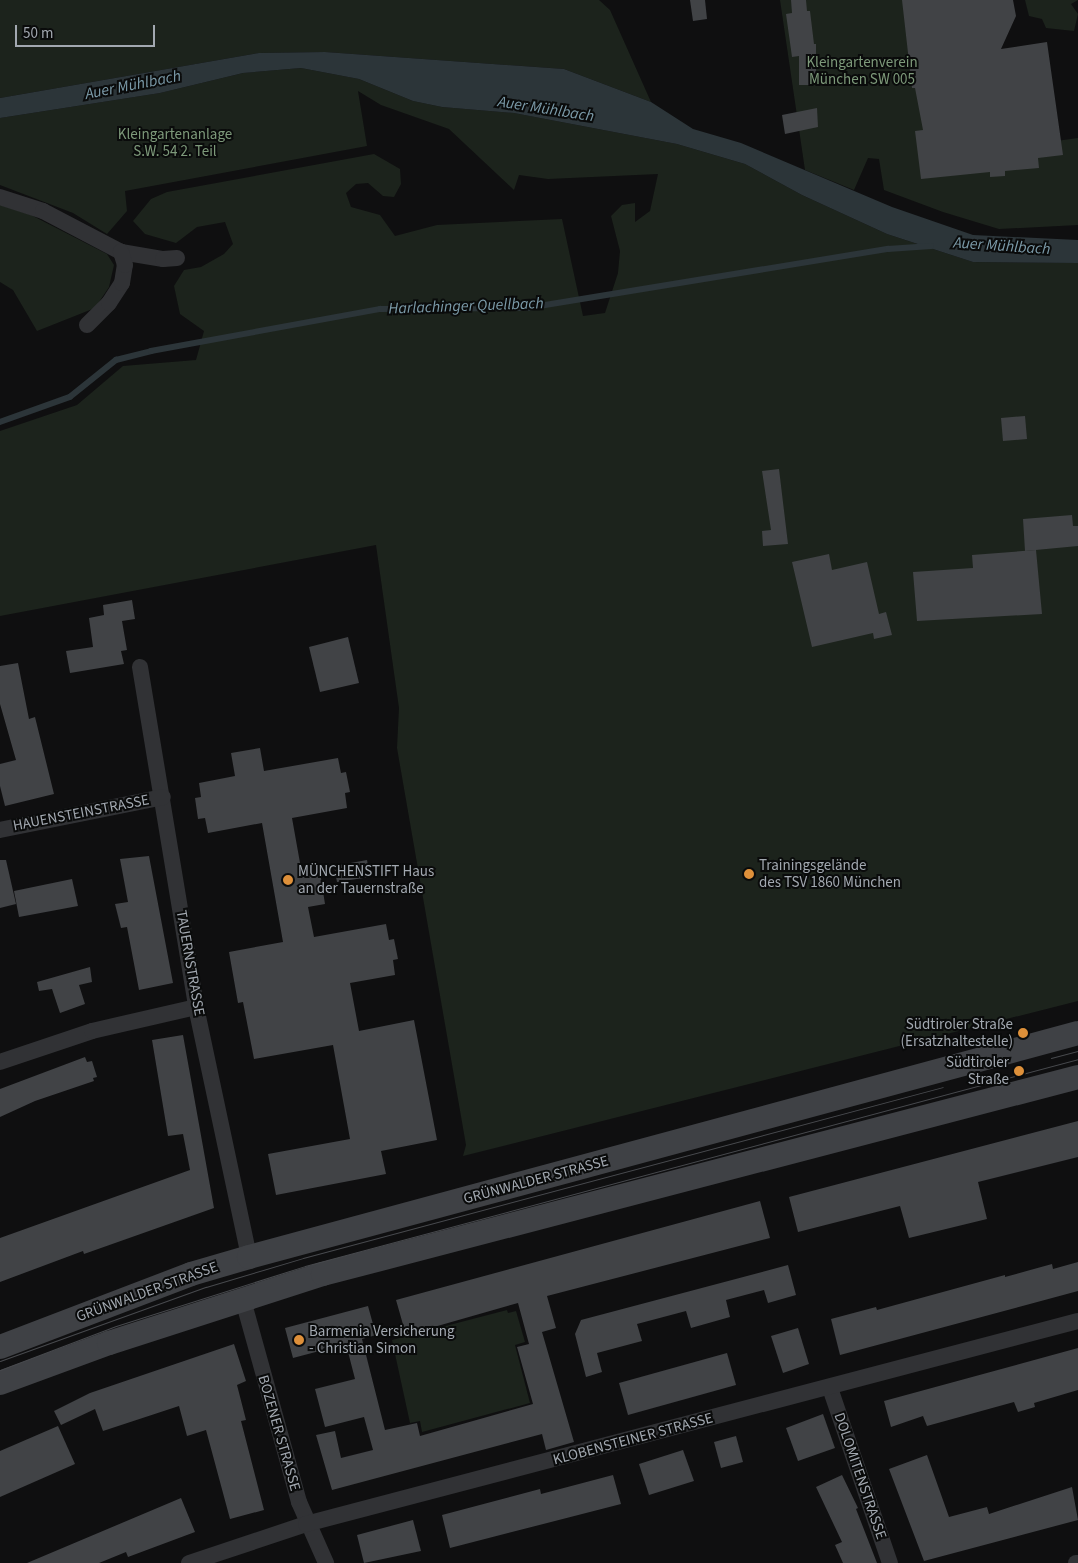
<!DOCTYPE html>
<html>
<head>
<meta charset="utf-8">
<style>
  body { margin:0 }
  #map { position:relative; width:1078px; height:1563px; overflow:hidden; background:#0f0f10; font-family:"Source Sans 3",sans-serif }
  div>[style] { position:absolute }
  [style*='--x'] { left:calc(var(--x)*1px); top:calc(var(--y)*1px); width:calc(var(--w)*1px); rotate:calc(var(--a)*1deg) }
  .green>* { inset:0; background:#1c231c }
  .water>* { inset:0; background:#2c3539 }
  .stream>* { height:5.5px; margin:-2.75px; padding:0 2.75px; transform-origin:2.75px; border-radius:2.75px; background:#2c3539 }
  .building>* { inset:0; background:#414346 }
  .street>* { height:16px; margin:-8px; padding:0 8px; transform-origin:8px; border-radius:8px; background:#313235 }
  .secondary>* { height:24px; margin:-12px; padding:0 12px; transform-origin:12px; border-radius:12px; background:#3f4145 }
  .tram>* { height:1px; margin:-0.5px; padding:0 0.5px; transform-origin:0.5px; border-radius:0.5px; background:#484a4e }
  .dots>* { width:14px; height:14px; translate:-50% -50%; box-sizing:border-box; border:2px solid #0a0b0b; border-radius:50% }
  span { translate:-50% -50%; white-space:nowrap; text-align:center; line-height:1.15; -webkit-text-stroke:4px #0a0b0b; paint-order:stroke }
  .park-label { font-size:15px; color:#7d997a }
  .street-label { font-size:15px; color:#a2a8b0 }
  .poi-label { font-size:15px; color:#a2a8b0 }
  .left { translate:0 -50%; text-align:left }
  .right { translate:-100% -50%; text-align:right }
  .water-label { font-size:16px; color:#7b9aa8; font-style:italic }
  .scale { position:absolute; left:15px; top:25px; width:140px; height:22px; box-sizing:border-box; border:2px solid #a2a8b0; border-top:0; padding-left:6px; font-size:15px; line-height:18px; white-space:nowrap; color:#a2a8b0; -webkit-text-stroke:4px #0a0b0b; paint-order:stroke }
</style>
</head>
<body>
<div id="map">
  <div class="green">
    <i style="clip-path:polygon(0 0,599px 0,610px 10px,651px 102px,564px 69px,325px 52px,259px 53px,0 98px)"></i>
    <i style="clip-path:polygon(780px 0,923px 0,946px 156px,1078px 138px,1078px 225px,999px 229px,943px 212px,884px 190px,879px 159px,868px 158px,854px 190px,805px 170px)"></i>
    <i style="clip-path:polygon(1025px 0,1078px 0,1071px 4px,1078px 14px,1074px 31px,1046px 28px,1042px 19px,1029px 16px)"></i>
    <i style="clip-path:polygon(301px 68px,359px 79px,413px 101px,442px 107px,514px 113px,677px 144px,745px 164px,802px 195px,887px 234px,973px 262px,1078px 263px,1078px 1001px,463px 1156px,466px 1145px,397px 748px,399px 708px,376px 545px,0 616px,0 431px,77px 405px,123px 366px,196px 360px,204px 331px,180px 314px,174px 286px,184px 270px,201px 267px,224px 254px,233px 244px,225px 222px,197px 227px,176px 243px,145px 234px,133px 221px,151px 199px,167px 192px,374px 154px,400px 169px,401px 184px,394px 197px,383px 196px,368px 183px,356px 184px,346px 193px,351px 207px,380px 215px,395px 236px,437px 225px,562px 219px,583px 316px,605px 313px,618px 273px,620px 251px,611px 216px,622px 205px,635px 203px,635px 222px,650px 211px,658px 174px,548px 179px,519px 175px,514px 190px,449px 129px,381px 105px,358px 91px,367px 146px,125px 191px,127px 211px,107px 234px,73px 213px,0 185px,0 118px,160px 93px,243px 73px)"></i>
    <i style="clip-path:polygon(0 205px,31px 215px,107px 254px,114px 265px,109px 287px,95px 308px,37px 331px,13px 290px,0 282px)"></i>
    <i style="clip-path:polygon(507px 1310px,508px 1313px,516px 1311px,525px 1342px,515px 1345px,530px 1403px,422px 1432px,420px 1421px,410px 1423px,392px 1340px)"></i>
  </div>
  <div class="water">
    <i style="clip-path:polygon(325px 52px,564px 69px,651px 102px,693px 129px,741px 143px,892px 207px,973px 235px,1078px 240px,1078px 263px,973px 262px,887px 234px,802px 195px,745px 164px,677px 144px,514px 113px,442px 107px,413px 101px,359px 79px,301px 68px,243px 73px,160px 93px,0 118px,0 98px,259px 53px)"></i>
  </div>
  <div class="stream">
    <i style="--x:0;--y:422;--w:74;--a:-19.7"></i>
    <i style="--x:70;--y:397;--w:59;--a:-38.8"></i>
    <i style="--x:116;--y:360;--w:36;--a:-14"></i>
    <i style="--x:151;--y:351;--w:233;--a:-10.4"></i>
    <i style="--x:380;--y:309;--w:147;--a:-0.4"></i>
    <i style="--x:527;--y:308;--w:366;--a:-9.3"></i>
    <i style="--x:888;--y:249;--w:43;--a:-4"></i>
  </div>
  <div class="building">
    <i style="clip-path:polygon(690px 0,705px 0,707px 19px,693px 21px)"></i>
    <i style="clip-path:polygon(791px 0,806px 0,807px 11px,810px 11px,814px 44px,816px 44px,816px 85px,799px 85px,799px 56px,792px 57px,786px 14px,792px 13px)"></i>
    <i style="clip-path:polygon(902px 0,1013px 0,1016px 16px,1001px 49px,1047px 42px,1063px 155px,1038px 158px,1039px 168px,1005px 171px,1005px 176px,990px 177px,990px 172px,921px 179px,915px 131px,923px 130px,915px 88px,912px 88px)"></i>
    <i style="clip-path:polygon(817px 108px,818px 127px,785px 134px,782px 115px)"></i>
    <i style="clip-path:polygon(1025px 416px,1027px 439px,1003px 441px,1001px 418px)"></i>
    <i style="clip-path:polygon(779px 469px,788px 544px,763px 546px,762px 531px,771px 530px,762px 471px)"></i>
    <i style="clip-path:polygon(1072px 515px,1073px 526px,1078px 526px,1078px 546px,1025px 551px,1023px 519px)"></i>
    <i style="clip-path:polygon(1036px 550px,1042px 614px,917px 621px,913px 572px,973px 568px,972px 555px)"></i>
    <i style="clip-path:polygon(829px 554px,832px 570px,867px 562px,879px 614px,886px 612px,892px 635px,874px 639px,873px 633px,812px 647px,792px 562px)"></i>
    <i style="clip-path:polygon(132px 600px,135px 619px,122px 621px,127px 650px,121px 651px,124px 664px,70px 673px,66px 651px,93px 647px,89px 618px,104px 615px,103px 605px)"></i>
    <i style="clip-path:polygon(348px 637px,359px 683px,320px 692px,309px 647px)"></i>
    <i style="clip-path:polygon(18px 663px,29px 719px,35px 717px,54px 794px,5px 806px,0 786px,0 764px,16px 760px,0 704px,0 666px)"></i>
    <i style="clip-path:polygon(260px 748px,264px 771px,338px 758px,341px 773px,346px 772px,350px 792px,345px 793px,347px 808px,292px 818px,302px 874px,320px 872px,325px 904px,308px 907px,314px 937px,386px 924px,389px 940px,394px 939px,398px 959px,393px 960px,395px 975px,350px 983px,359px 1031px,414px 1020px,437px 1140px,381px 1151px,386px 1174px,276px 1195px,268px 1154px,350px 1139px,333px 1045px,254px 1059px,243px 1002px,238px 1003px,229px 952px,283px 942px,262px 823px,208px 833px,205px 818px,198px 819px,195px 798px,201px 797px,199px 783px,235px 776px,231px 753px)"></i>
    <i style="clip-path:polygon(149px 856px,173px 983px,139px 990px,127px 927px,121px 928px,115px 904px,128px 902px,120px 859px)"></i>
    <i style="clip-path:polygon(0 860px,6px 860px,16px 904px,0 908px)"></i>
    <i style="clip-path:polygon(367px 860px,370px 877px,337px 882px,334px 866px)"></i>
    <i style="clip-path:polygon(72px 879px,78px 906px,19px 917px,14px 891px)"></i>
    <i style="clip-path:polygon(90px 967px,92px 982px,79px 985px,85px 1004px,60px 1013px,52px 989px,39px 991px,37px 982px)"></i>
    <i style="clip-path:polygon(183px 1035px,214px 1208px,84px 1254px,83px 1251px,0 1282px,0 1238px,190px 1170px,183px 1134px,168px 1136px,152px 1040px)"></i>
    <i style="clip-path:polygon(85px 1057px,87px 1062px,92px 1061px,97px 1077px,93px 1078px,94px 1081px,35px 1101px,0 1117px,0 1089px)"></i>
    <i style="clip-path:polygon(1078px 1121px,1078px 1157px,978px 1182px,987px 1219px,909px 1238px,900px 1206px,798px 1232px,789px 1197px)"></i>
    <i style="clip-path:polygon(760px 1201px,770px 1238px,547px 1296px,556px 1328px,542px 1332px,574px 1442px,546px 1450px,542px 1434px,332px 1490px,316px 1435px,335px 1431px,341px 1458px,373px 1450px,364px 1417px,325px 1427px,315px 1389px,355px 1379px,346px 1344px,293px 1358px,285px 1328px,368px 1306px,376px 1335px,362px 1339px,385px 1430px,417px 1423px,420px 1436px,533px 1404px,517px 1347px,529px 1344px,518px 1303px,406px 1335px,396px 1300px)"></i>
    <i style="clip-path:polygon(1078px 1262px,1078px 1291px,840px 1355px,831px 1319px,876px 1307px,877px 1310px,1005px 1275px,1005px 1277px,1052px 1264px,1053px 1269px)"></i>
    <i style="clip-path:polygon(788px 1265px,796px 1295px,768px 1303px,764px 1290px,726px 1300px,730px 1317px,691px 1328px,686px 1311px,637px 1324px,642px 1341px,597px 1353px,602px 1372px,586px 1377px,575px 1334px,581px 1320px)"></i>
    <i style="clip-path:polygon(798px 1328px,809px 1364px,783px 1373px,771px 1336px)"></i>
    <i style="clip-path:polygon(234px 1344px,246px 1381px,237px 1385px,246px 1420px,241px 1421px,264px 1510px,230px 1519px,206px 1430px,187px 1436px,179px 1406px,103px 1431px,95px 1409px,61px 1425px,54px 1411px,90px 1393px)"></i>
    <i style="clip-path:polygon(1078px 1348px,1078px 1390px,1034px 1403px,1035px 1407px,1018px 1412px,1014px 1402px,927px 1426px,923px 1416px,891px 1427px,884px 1401px)"></i>
    <i style="clip-path:polygon(727px 1353px,736px 1385px,628px 1415px,619px 1383px)"></i>
    <i style="clip-path:polygon(823px 1414px,835px 1448px,798px 1461px,786px 1428px)"></i>
    <i style="clip-path:polygon(58px 1426px,75px 1464px,0 1497px,0 1451px)"></i>
    <i style="clip-path:polygon(736px 1436px,743px 1462px,721px 1468px,714px 1442px)"></i>
    <i style="clip-path:polygon(683px 1450px,694px 1481px,649px 1495px,639px 1464px)"></i>
    <i style="clip-path:polygon(927px 1455px,949px 1517px,987px 1507px,989px 1514px,1072px 1487px,1078px 1520px,924px 1561px,889px 1469px)"></i>
    <i style="clip-path:polygon(613px 1475px,621px 1504px,450px 1548px,442px 1515px,540px 1489px,541px 1494px)"></i>
    <i style="clip-path:polygon(842px 1475px,858px 1508px,856px 1509px,877px 1563px,843px 1563px,835px 1545px,842px 1542px,816px 1487px)"></i>
    <i style="clip-path:polygon(181px 1498px,195px 1532px,128px 1557px,126px 1552px,99px 1563px,27px 1563px)"></i>
    <i style="clip-path:polygon(413px 1520px,421px 1551px,364px 1563px,357px 1535px)"></i>
  </div>
  <div class="street">
    <i style="--x:0;--y:197;--w:45;--a:18"></i>
    <i style="--x:43;--y:211;--w:88;--a:27.7"></i>
    <i style="--x:121;--y:252;--w:43;--a:9.5"></i>
    <i style="--x:163;--y:259;--w:14;--a:-4"></i>
    <i style="--x:87;--y:325;--w:31;--a:-45"></i>
    <i style="--x:109;--y:303;--w:24;--a:-57"></i>
    <i style="--x:122;--y:283;--w:18;--a:-81"></i>
    <i style="--x:125;--y:265;--w:14;--a:-107"></i>
    <i style="--x:140;--y:667;--w:345;--a:80.6"></i>
    <i style="--x:196;--y:1007;--w:256;--a:78"></i>
    <i style="--x:0;--y:830;--w:166;--a:-11.4"></i>
    <i style="--x:0;--y:1062;--w:97;--a:-18.6"></i>
    <i style="--x:92;--y:1031;--w:107;--a:-13"></i>
    <i style="--x:243;--y:1300;--w:210;--a:74.5"></i>
    <i style="--x:299;--y:1502;--w:67;--a:66.1"></i>
    <i style="--x:830;--y:1388;--w:185;--a:71.1"></i>
    <i style="--x:189;--y:1563;--w:123;--a:-18.4"></i>
    <i style="--x:306;--y:1524;--w:798;--a:-14.73"></i>
    <i style="--x:1076;--y:1563;--w:2;--a:0"></i>
  </div>
  <div class="secondary">
    <i style="--x:0;--y:1347;--w:204;--a:-20.9"></i>
    <i style="--x:191;--y:1274;--w:60;--a:-16.3"></i>
    <i style="--x:249;--y:1257;--w:859;--a:-15.12"></i>
    <i style="--x:0;--y:1383;--w:116;--a:-20.2"></i>
    <i style="--x:109;--y:1343;--w:225;--a:-17.9"></i>
    <i style="--x:323;--y:1274;--w:780;--a:-14.62"></i>
  </div>
  <div class="tram">
    <i style="--x:1051;--y:1058;--w:28;--a:-15"></i>
    <i style="--x:0;--y:1361;--w:219;--a:-19.8"></i>
    <i style="--x:206;--y:1287;--w:101;--a:-16.6"></i>
    <i style="--x:303;--y:1258;--w:662;--a:-14.96"></i>
    <i style="--x:0;--y:1370;--w:124;--a:-20.8"></i>
    <i style="--x:116;--y:1326;--w:198;--a:-17.6"></i>
    <i style="--x:305;--y:1266;--w:800;--a:-14.99"></i>
  </div>
  <div class="dots">
    <i style="left:749px;top:874px;background:#de903a"></i>
    <i style="left:288px;top:880px;background:#de903a"></i>
    <i style="left:1023px;top:1033px;background:#de903a"></i>
    <i style="left:1019px;top:1071px;background:#de903a"></i>
    <i style="left:299px;top:1340px;background:#de903a"></i>
  </div>
  <div class="park-label">
    <span style="left:862px;top:71px">Kleingartenverein<br>München SW 005</span>
    <span style="left:175px;top:143px">Kleingartenanlage<br>S.W. 54 2. Teil</span>
  </div>
  <div class="street-label">
    <span style="left:81px;top:813px;rotate:-11deg">HAUENSTEINSTRASSE</span>
    <span style="left:190px;top:963px;rotate:80deg">TAUERNSTRASSE</span>
    <span style="left:536px;top:1180px;rotate:-15deg">GRÜNWALDER STRASSE</span>
    <span style="left:147px;top:1292px;rotate:-20deg">GRÜNWALDER STRASSE</span>
    <span style="left:279px;top:1433px;rotate:74deg">BOZENER STRASSE</span>
    <span style="left:633px;top:1439px;rotate:-15deg">KLOBENSTEINER STRASSE</span>
    <span style="left:860px;top:1476px;rotate:71deg">DOLOMITENSTRASSE</span>
  </div>
  <div class="poi-label">
    <span class="left" style="left:759px;top:874px">Trainingsgelände<br>des TSV 1860 München</span>
    <span class="left" style="left:298px;top:880px">MÜNCHENSTIFT Haus<br>an der Tauernstraße</span>
    <span class="right" style="left:1013px;top:1033px">Südtiroler Straße<br>(Ersatzhaltestelle)</span>
    <span class="right" style="left:1009px;top:1071px">Südtiroler<br>Straße</span>
    <span class="left" style="left:309px;top:1340px">Barmenia Versicherung<br>- Christian Simon</span>
  </div>
  <div class="water-label">
    <span style="left:133px;top:85px;rotate:-11deg">Auer Mühlbach</span>
    <span style="left:546px;top:109px;rotate:9deg">Auer Mühlbach</span>
    <span style="left:1002px;top:246px;rotate:4deg">Auer Mühlbach</span>
    <span style="left:466px;top:306px;rotate:-2deg">Harlachinger Quellbach</span>
  </div>
  <div class="scale">50 m</div>
</div>
</body>
</html>
